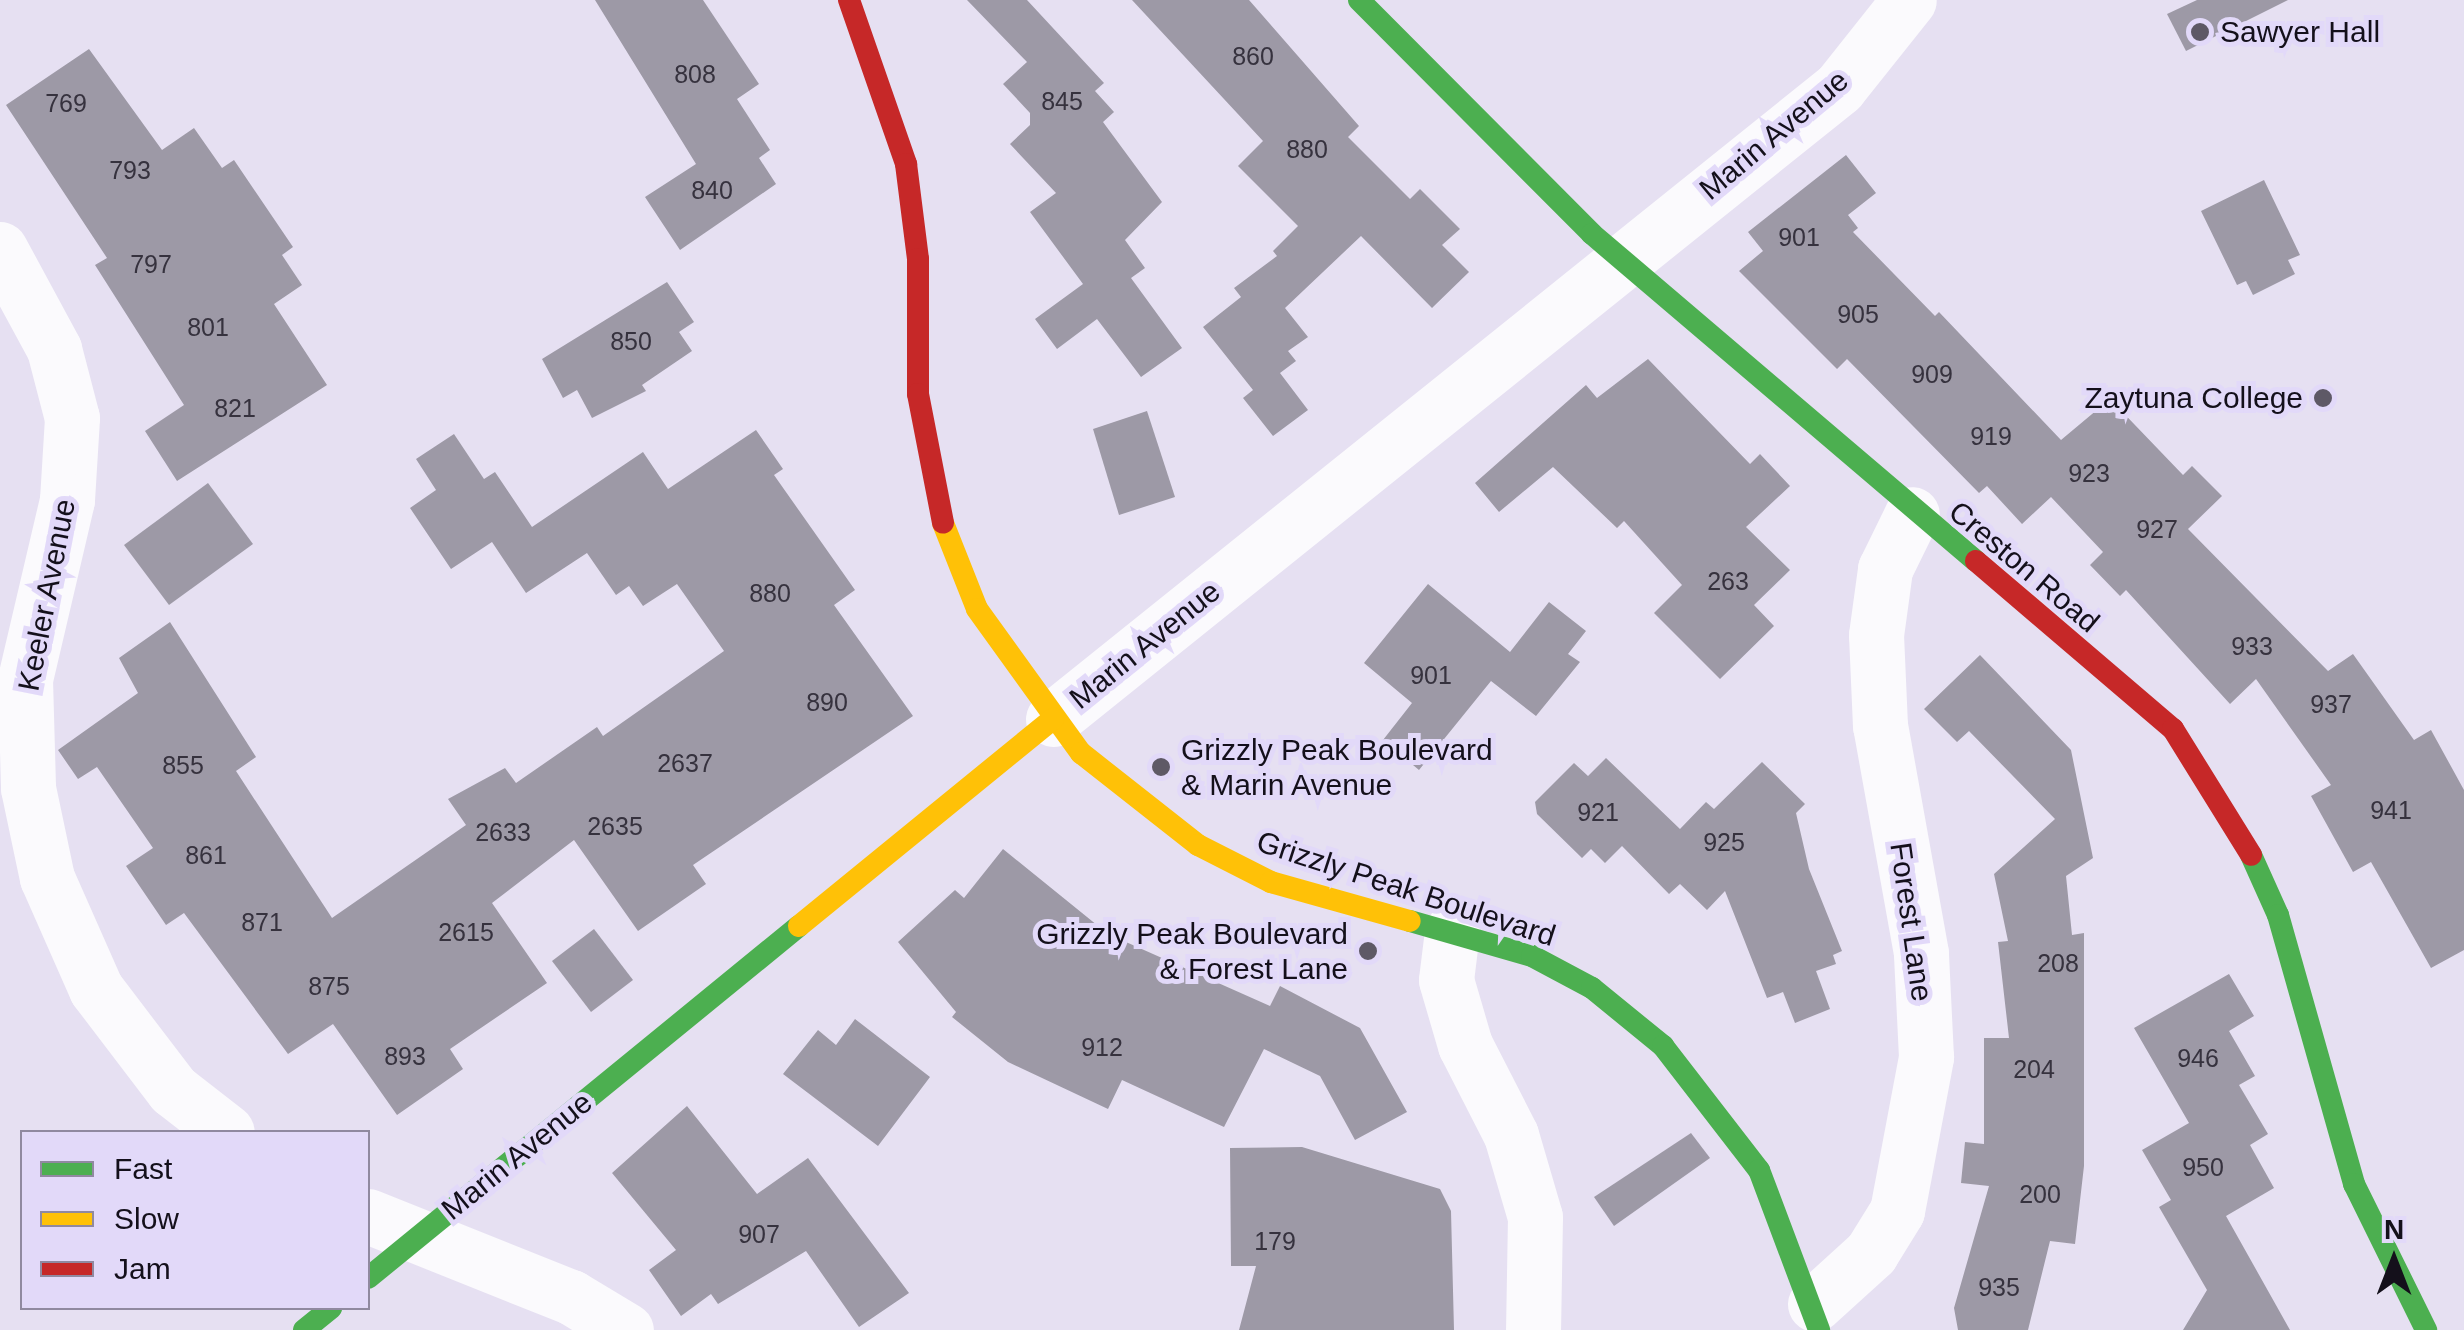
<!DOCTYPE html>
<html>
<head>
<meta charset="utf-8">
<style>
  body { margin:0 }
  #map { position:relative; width:2464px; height:1330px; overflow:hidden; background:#e6e0f2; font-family:Helvetica,sans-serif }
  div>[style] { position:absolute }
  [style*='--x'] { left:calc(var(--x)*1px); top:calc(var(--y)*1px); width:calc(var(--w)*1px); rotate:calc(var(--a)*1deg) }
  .building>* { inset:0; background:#9d99a6 }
  .street>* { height:55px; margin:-27.5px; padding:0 27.5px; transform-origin:27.5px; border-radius:27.5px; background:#fbfafd }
  .fast>* { height:22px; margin:-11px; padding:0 11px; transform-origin:11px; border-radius:11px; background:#4caf50 }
  .slow>* { height:22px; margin:-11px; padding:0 11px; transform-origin:11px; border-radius:11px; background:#ffc107 }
  .jam>* { height:22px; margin:-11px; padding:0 11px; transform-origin:11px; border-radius:11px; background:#c62828 }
  .dots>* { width:28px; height:28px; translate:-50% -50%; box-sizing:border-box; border:5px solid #e2d9f9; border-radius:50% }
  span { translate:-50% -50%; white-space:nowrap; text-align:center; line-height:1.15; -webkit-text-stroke:10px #e2d9f9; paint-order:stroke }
  .number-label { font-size:25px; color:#36323e }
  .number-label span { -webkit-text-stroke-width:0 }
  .poi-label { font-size:30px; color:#14101b }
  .left { translate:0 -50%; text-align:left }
  .right { translate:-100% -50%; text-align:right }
  .street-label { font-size:30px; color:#14101b }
  .legend { position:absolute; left:20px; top:1130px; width:350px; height:180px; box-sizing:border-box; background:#e2d9f9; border:2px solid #9089a0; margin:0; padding:12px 18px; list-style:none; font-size:30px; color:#14101b }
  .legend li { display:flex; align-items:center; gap:20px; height:50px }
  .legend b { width:50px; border:2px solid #9089a0 }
  .north { position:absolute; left:2344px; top:1210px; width:100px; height:100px; -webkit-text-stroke:8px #e2d9f9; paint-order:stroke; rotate:0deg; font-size:28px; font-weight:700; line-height:40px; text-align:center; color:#14101b }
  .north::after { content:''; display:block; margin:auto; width:35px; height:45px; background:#14101b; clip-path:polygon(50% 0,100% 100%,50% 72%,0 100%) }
</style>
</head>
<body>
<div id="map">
  <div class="building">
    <i style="clip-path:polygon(595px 0,703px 0,759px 84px,737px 99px,770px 150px,759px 158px,776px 184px,680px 250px,645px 197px,696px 164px)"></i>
    <i style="clip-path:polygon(967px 0,1027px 0,1104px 83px,1095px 91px,1114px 112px,1103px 122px,1162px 202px,1125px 240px,1145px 268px,1131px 278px,1182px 348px,1141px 377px,1097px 319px,1057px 349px,1035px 319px,1083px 284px,1030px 212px,1056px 193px,1010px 144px,1030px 125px,1030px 113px,1003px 84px,1027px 62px)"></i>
    <i style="clip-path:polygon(1132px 0,1249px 0,1359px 126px,1348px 137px,1410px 199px,1420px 189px,1460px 229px,1442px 245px,1469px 272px,1432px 308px,1361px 236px,1285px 308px,1308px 337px,1288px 351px,1296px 361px,1280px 373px,1308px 410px,1273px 436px,1243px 398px,1253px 390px,1203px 327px,1241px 297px,1234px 288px,1277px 256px,1273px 251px,1298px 226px,1238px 166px,1263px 141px)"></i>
    <i style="clip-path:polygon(2197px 0,2288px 0,2186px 51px,2167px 14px)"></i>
    <i style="clip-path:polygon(89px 49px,162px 150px,194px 128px,222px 168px,234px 160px,293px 247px,282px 255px,302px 285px,274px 304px,327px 385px,177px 481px,145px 431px,184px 405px,95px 265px,107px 258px,6px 105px)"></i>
    <i style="clip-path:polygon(1846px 155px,1876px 193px,1848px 215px,1858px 228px,1853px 232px,1935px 316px,1939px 312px,2061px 440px,2110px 399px,2183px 475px,2192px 466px,2222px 496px,2188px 529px,2328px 671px,2353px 654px,2414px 740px,2431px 730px,2464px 790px,2464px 950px,2431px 968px,2371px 862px,2353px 872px,2311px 796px,2331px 785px,2256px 679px,2230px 704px,2126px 590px,2120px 596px,2090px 565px,2103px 552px,2051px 497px,2022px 524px,1987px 486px,1979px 493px,1847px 359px,1837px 369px,1739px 271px,1763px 251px,1748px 232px)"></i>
    <i style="clip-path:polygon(2264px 180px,2300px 255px,2288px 260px,2295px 274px,2253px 295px,2246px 281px,2237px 285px,2201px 211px)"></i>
    <i style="clip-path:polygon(667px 282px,694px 322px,679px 332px,692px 351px,642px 385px,646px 391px,592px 418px,577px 390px,563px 398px,542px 359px)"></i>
    <i style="clip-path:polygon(1648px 359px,1750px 464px,1760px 454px,1790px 486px,1746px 527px,1790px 570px,1754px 605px,1774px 626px,1720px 679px,1654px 613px,1682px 585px,1624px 521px,1617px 528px,1553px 467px,1499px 512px,1475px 483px,1586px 385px,1597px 398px)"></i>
    <i style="clip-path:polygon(1147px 411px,1175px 497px,1119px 515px,1093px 429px)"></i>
    <i style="clip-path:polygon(756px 430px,783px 469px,774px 475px,855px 590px,834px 605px,913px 716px,693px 865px,706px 884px,638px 931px,574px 840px,492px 903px,547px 983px,450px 1049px,463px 1069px,397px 1115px,333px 1024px,288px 1054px,184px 913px,166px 925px,126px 866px,153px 848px,97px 767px,78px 779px,58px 750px,138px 693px,119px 658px,170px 622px,256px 757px,236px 771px,332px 918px,466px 825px,448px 799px,505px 768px,516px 783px,597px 727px,603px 736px,724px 651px,677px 584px,643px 606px,629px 586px,616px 595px,587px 553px,526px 593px,492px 542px,451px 569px,410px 508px,436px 490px,416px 459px,454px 434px,484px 479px,495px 472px,532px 527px,643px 452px,668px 489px)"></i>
    <i style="clip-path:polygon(208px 483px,253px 544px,169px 605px,124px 545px)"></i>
    <i style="clip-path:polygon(1428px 584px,1510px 652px,1549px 602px,1586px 631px,1568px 654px,1580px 662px,1536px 716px,1491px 681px,1419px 770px,1383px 740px,1412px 703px,1364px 663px)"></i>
    <i style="clip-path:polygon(1980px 655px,2071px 750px,2093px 858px,2066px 876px,2072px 935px,2084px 933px,2084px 1166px,2075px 1244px,2050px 1241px,2028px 1330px,1958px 1330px,1954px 1308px,1989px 1186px,1961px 1183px,1965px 1142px,1984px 1144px,1984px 1038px,2009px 1038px,1998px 942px,2008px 941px,1994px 874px,2055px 819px,1969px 731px,1957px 742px,1924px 709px)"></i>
    <i style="clip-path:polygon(1606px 758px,1680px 829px,1706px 802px,1714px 809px,1762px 762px,1805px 804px,1796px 813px,1809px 869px,1842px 951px,1833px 955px,1836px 964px,1816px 971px,1830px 1009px,1795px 1023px,1783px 992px,1767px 998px,1725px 891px,1707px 910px,1680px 884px,1669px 894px,1622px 846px,1605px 863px,1591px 849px,1582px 858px,1537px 814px,1535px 802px,1574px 763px,1588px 776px)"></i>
    <i style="clip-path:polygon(1003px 849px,1108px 934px,1270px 1006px,1280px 986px,1360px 1028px,1407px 1112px,1355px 1140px,1320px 1076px,1264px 1049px,1224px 1127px,1122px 1080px,1108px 1109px,1008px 1062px,952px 1017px,956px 1012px,898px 942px,955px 890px,964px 898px)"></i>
    <i style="clip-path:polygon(594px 929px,633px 980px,591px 1012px,552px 961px)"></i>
    <i style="clip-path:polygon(2229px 974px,2254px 1016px,2229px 1031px,2255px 1076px,2239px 1085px,2268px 1134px,2250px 1145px,2274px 1188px,2226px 1216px,2290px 1330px,2183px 1330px,2207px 1290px,2159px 1207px,2171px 1200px,2142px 1150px,2189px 1123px,2134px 1028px)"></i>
    <i style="clip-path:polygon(855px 1019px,930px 1077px,878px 1146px,783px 1074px,818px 1030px,836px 1045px)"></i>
    <i style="clip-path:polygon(687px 1106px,757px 1194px,808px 1158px,909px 1293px,859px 1327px,806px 1251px,718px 1304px,711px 1294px,681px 1316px,649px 1270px,676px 1250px,612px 1173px)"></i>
    <i style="clip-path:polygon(1691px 1133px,1710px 1158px,1614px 1226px,1594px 1197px)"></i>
    <i style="clip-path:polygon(1302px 1147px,1440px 1189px,1451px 1211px,1454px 1330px,1239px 1330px,1256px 1266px,1231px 1266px,1230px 1148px)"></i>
  </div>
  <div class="street">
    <i style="--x:0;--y:249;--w:114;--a:61.6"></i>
    <i style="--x:54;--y:349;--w:71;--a:75.4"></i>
    <i style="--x:72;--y:418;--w:82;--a:93.5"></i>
    <i style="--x:67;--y:500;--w:184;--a:103.2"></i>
    <i style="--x:25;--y:679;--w:109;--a:88.4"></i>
    <i style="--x:28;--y:788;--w:92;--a:78.1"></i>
    <i style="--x:47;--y:878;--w:121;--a:66.2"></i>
    <i style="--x:96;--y:989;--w:127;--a:52.7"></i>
    <i style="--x:173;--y:1090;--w:68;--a:37.9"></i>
    <i style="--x:1053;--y:719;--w:1008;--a:-38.76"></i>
    <i style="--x:1839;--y:88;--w:112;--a:-51.5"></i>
    <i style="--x:1452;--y:931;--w:49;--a:97"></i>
    <i style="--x:1446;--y:980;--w:68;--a:73.7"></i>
    <i style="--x:1465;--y:1045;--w:101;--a:62.9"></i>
    <i style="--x:1511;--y:1135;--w:85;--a:73.7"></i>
    <i style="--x:1535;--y:1217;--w:113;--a:91"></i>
    <i style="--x:368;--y:1216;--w:219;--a:21.8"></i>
    <i style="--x:571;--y:1297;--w:64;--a:31"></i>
    <i style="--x:1815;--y:1304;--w:76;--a:-42.3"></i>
    <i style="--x:1871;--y:1253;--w:49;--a:-58.2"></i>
    <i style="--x:1897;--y:1211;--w:157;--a:-79.3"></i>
    <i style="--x:1926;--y:1057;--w:104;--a:-92.8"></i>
    <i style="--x:1921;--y:953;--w:231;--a:-100.2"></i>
    <i style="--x:1880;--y:726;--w:91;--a:-92.5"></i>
    <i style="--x:1876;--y:635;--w:67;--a:-82.2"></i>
    <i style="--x:1885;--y:569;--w:61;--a:-63.9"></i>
  </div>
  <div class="fast">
    <i style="--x:1359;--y:0;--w:330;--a:45.1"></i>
    <i style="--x:1592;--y:234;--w:504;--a:40.42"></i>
    <i style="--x:2251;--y:855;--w:66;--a:65.8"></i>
    <i style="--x:2278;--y:915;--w:280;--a:74.2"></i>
    <i style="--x:2354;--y:1184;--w:163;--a:63.7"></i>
    <i style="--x:1410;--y:921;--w:127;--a:16"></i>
    <i style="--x:1532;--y:956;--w:68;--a:28.1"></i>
    <i style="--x:1592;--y:988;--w:92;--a:39.2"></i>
    <i style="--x:1663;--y:1046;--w:157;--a:52.3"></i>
    <i style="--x:1759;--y:1170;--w:171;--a:69.4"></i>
    <i style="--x:368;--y:1278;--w:556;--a:-39.24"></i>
    <i style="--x:304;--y:1330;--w:35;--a:-39"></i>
  </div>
  <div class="slow">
    <i style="--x:943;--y:523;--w:92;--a:68.4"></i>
    <i style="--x:977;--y:609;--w:178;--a:54.2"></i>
    <i style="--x:1081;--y:753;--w:149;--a:38.2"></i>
    <i style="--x:1198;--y:845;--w:82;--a:26.9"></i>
    <i style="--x:1271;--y:882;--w:144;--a:15.7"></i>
    <i style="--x:799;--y:926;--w:328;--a:-39.2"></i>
  </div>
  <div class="jam">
    <i style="--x:849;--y:0;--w:174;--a:70.8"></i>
    <i style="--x:906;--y:164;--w:96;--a:82.8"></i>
    <i style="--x:918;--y:259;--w:135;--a:90"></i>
    <i style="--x:918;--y:394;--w:131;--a:79"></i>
    <i style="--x:1976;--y:561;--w:259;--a:40.5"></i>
    <i style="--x:2173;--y:729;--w:148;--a:58.2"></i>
  </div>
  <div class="dots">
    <i style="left:2200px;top:32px;background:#5e5966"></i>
    <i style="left:2323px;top:398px;background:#5e5966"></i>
    <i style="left:1161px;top:767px;background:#5e5966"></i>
    <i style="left:1368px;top:951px;background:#5e5966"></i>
  </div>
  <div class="number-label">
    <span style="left:1253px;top:56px">860</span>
    <span style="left:695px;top:74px">808</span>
    <span style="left:1062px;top:101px">845</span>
    <span style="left:66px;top:103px">769</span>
    <span style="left:1307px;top:149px">880</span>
    <span style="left:130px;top:170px">793</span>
    <span style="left:712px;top:190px">840</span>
    <span style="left:1799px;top:237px">901</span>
    <span style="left:151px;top:264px">797</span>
    <span style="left:1858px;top:314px">905</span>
    <span style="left:208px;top:327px">801</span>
    <span style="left:631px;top:341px">850</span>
    <span style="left:1932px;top:374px">909</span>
    <span style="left:235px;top:408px">821</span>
    <span style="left:1991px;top:436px">919</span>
    <span style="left:2089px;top:473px">923</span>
    <span style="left:2157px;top:529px">927</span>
    <span style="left:1728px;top:581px">263</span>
    <span style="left:770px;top:593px">880</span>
    <span style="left:2252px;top:646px">933</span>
    <span style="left:1431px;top:675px">901</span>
    <span style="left:827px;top:702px">890</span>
    <span style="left:2331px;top:704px">937</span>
    <span style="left:685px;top:763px">2637</span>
    <span style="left:183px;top:765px">855</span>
    <span style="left:2391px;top:810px">941</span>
    <span style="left:1598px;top:812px">921</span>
    <span style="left:615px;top:826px">2635</span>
    <span style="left:503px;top:832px">2633</span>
    <span style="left:1724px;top:842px">925</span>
    <span style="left:206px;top:855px">861</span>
    <span style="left:262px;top:922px">871</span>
    <span style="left:466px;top:932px">2615</span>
    <span style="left:2058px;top:963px">208</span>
    <span style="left:329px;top:986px">875</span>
    <span style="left:1102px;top:1047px">912</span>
    <span style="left:405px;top:1056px">893</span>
    <span style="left:2198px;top:1058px">946</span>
    <span style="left:2034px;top:1069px">204</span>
    <span style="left:2203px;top:1167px">950</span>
    <span style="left:2040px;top:1194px">200</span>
    <span style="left:759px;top:1234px">907</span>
    <span style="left:1275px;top:1241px">179</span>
    <span style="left:1999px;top:1287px">935</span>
  </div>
  <div class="poi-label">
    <span class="left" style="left:2220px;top:32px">Sawyer Hall</span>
    <span class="right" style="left:2303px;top:398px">Zaytuna College</span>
    <span class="left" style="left:1181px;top:767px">Grizzly Peak Boulevard<br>&amp; Marin Avenue</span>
    <span class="right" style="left:1348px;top:951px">Grizzly Peak Boulevard<br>&amp; Forest Lane</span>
  </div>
  <div class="street-label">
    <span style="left:1774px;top:135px;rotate:-40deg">Marin Avenue</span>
    <span style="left:2024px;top:567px;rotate:40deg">Creston Road</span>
    <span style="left:47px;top:595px;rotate:-79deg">Keeler Avenue</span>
    <span style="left:1145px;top:645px;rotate:-39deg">Marin Avenue</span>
    <span style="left:1406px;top:889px;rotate:18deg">Grizzly Peak Boulevard</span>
    <span style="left:1911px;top:922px;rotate:82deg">Forest Lane</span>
    <span style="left:517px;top:1156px;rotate:-39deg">Marin Avenue</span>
  </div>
  <ul class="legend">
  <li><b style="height:12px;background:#4caf50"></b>Fast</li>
  <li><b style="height:12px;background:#ffc107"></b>Slow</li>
  <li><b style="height:12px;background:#c62828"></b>Jam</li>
  </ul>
  <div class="north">N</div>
</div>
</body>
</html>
